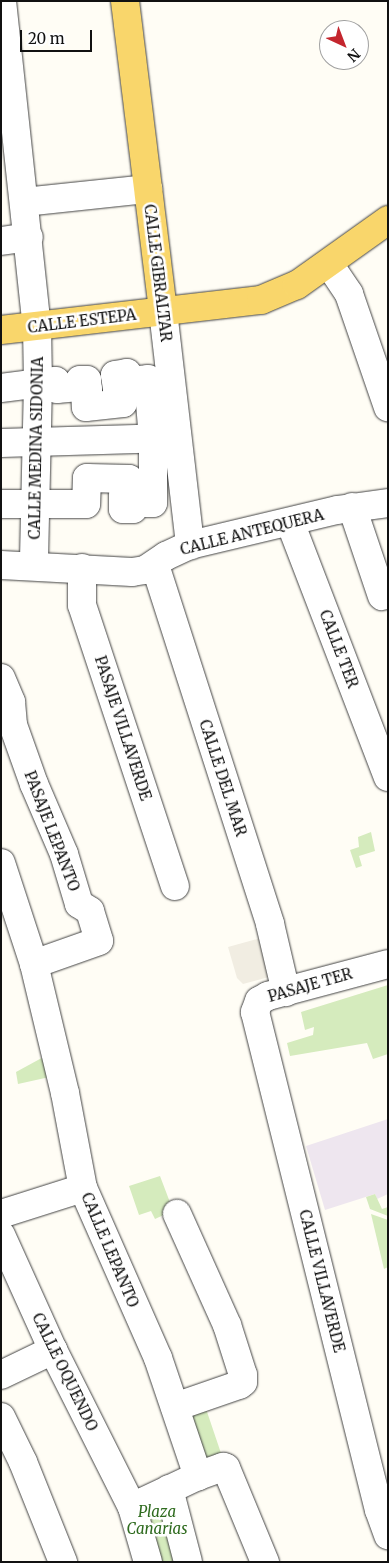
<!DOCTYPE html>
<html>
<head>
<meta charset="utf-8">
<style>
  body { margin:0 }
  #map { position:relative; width:389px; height:1563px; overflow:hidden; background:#fffdf5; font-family:Merriweather,serif }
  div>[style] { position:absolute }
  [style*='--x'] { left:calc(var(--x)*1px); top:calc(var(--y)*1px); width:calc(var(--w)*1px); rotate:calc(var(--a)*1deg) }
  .industrial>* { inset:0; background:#eee6ef }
  .green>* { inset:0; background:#d5ebbd }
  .plaza>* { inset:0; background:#f1ede2 }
  .roads { filter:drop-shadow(0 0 1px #444) drop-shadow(0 0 1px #444) }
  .minor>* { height:28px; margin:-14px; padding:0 14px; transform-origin:14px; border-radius:14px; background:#fff }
  .major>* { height:28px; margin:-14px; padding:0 14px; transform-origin:14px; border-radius:14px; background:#f9d66b }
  span { translate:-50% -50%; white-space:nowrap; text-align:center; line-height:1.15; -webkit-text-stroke:5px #fff; paint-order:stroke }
  .street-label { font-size:15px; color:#111 }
  .park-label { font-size:15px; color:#2f6b1f; font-style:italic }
  .frame { position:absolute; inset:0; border:2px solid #111; pointer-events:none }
  .north { position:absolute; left:319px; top:20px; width:50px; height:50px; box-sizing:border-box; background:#fff; border:1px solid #a0a0a0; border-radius:50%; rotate:137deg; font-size:14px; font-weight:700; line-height:20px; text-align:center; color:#111 }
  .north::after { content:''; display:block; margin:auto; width:18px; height:22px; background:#c4262e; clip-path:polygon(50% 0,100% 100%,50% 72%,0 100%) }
  .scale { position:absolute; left:20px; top:30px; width:72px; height:22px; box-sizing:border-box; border:2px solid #111; border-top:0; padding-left:6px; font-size:15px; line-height:18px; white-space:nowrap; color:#111; -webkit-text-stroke:4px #fff; paint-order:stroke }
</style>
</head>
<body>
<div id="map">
  <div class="industrial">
    <i style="clip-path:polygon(388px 1119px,388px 1194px,377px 1199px,375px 1194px,325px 1210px,306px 1146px)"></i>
  </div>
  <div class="green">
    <i style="clip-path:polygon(371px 832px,375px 851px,359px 856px,362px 866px,356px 868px,350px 850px,359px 847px,358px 837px)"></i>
    <i style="clip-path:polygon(388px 985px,388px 1054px,373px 1059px,367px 1043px,290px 1056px,287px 1043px,313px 1035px,314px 1027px,305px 1030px,301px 1012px)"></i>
    <i style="clip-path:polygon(49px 1054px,54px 1076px,18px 1084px,16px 1072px)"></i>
    <i style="clip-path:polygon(160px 1176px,171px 1205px,170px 1212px,155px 1219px,151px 1211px,139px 1215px,129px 1186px)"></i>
    <i style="clip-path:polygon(375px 1194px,382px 1209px,388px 1207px,388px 1216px,370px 1209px,366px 1197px)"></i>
    <i style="clip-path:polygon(371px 1214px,388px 1220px,388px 1267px,384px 1269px)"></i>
    <i style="clip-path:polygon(202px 1397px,226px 1468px,198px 1476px,175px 1407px)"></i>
    <i style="clip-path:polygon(169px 1489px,188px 1562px,148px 1562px,132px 1507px)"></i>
  </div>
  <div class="plaza">
    <i style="clip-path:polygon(261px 938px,269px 977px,243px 984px,237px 978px,228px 947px)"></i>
  </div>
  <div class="roads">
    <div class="minor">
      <i style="--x:2;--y:1;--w:327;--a:83.9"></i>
      <i style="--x:37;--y:326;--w:57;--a:89"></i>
      <i style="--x:38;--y:383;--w:183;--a:91.3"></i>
      <i style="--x:24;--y:202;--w:125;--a:-6"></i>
      <i style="--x:1;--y:241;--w:28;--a:-8"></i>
      <i style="--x:329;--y:264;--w:36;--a:56"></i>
      <i style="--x:349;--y:294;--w:120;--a:71"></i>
      <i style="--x:163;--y:311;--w:236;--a:83.4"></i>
      <i style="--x:1;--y:388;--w:55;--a:-7.3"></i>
      <i style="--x:56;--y:381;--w:8;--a:83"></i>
      <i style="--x:57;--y:389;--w:24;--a:-5"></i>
      <i style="--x:81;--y:387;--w:7;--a:-98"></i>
      <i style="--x:80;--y:380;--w:7;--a:0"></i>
      <i style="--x:87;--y:380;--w:10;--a:84"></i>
      <i style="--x:88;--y:390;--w:3;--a:180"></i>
      <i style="--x:85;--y:390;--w:17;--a:87"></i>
      <i style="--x:86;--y:407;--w:37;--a:-6"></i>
      <i style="--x:123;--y:403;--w:15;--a:-94"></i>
      <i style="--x:122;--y:388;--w:5;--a:169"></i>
      <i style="--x:117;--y:389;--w:14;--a:-98"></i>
      <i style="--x:115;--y:375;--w:12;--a:-9"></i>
      <i style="--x:127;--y:373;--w:8;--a:90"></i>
      <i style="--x:127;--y:381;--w:21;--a:-5"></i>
      <i style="--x:148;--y:379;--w:60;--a:85.2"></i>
      <i style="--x:153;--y:439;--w:64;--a:90"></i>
      <i style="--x:153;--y:503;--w:20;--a:180"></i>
      <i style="--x:133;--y:503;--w:6;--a:90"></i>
      <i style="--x:133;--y:509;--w:10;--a:180"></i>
      <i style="--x:123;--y:509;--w:13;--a:-90"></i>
      <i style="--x:123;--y:496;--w:6;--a:0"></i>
      <i style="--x:129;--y:496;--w:17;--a:-90"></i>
      <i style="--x:129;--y:479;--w:42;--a:-178.6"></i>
      <i style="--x:87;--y:478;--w:26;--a:92"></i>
      <i style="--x:86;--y:504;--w:85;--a:180"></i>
      <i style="--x:1;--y:443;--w:169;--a:-1.7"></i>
      <i style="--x:352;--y:507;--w:94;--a:71.4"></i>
      <i style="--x:290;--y:522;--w:273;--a:69"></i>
      <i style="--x:1;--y:565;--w:131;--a:3.1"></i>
      <i style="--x:132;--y:572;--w:13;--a:-9"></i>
      <i style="--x:145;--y:570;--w:25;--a:-34"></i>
      <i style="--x:166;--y:556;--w:26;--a:-25"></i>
      <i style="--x:190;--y:545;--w:151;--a:-13.4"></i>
      <i style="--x:337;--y:510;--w:51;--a:-7.8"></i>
      <i style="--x:155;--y:565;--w:377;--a:72.2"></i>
      <i style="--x:270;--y:924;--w:70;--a:76.8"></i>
      <i style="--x:82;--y:568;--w:37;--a:90"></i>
      <i style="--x:82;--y:605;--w:296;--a:71.7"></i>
      <i style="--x:1;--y:678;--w:26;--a:67"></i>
      <i style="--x:11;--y:702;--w:23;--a:85"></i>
      <i style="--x:13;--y:725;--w:63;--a:70.4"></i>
      <i style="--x:34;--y:784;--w:76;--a:66.8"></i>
      <i style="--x:64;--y:854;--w:52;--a:73.3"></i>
      <i style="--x:79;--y:904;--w:13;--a:32"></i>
      <i style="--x:90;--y:911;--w:31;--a:73"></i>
      <i style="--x:99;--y:941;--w:69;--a:160.5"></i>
      <i style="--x:1;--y:863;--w:106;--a:71.9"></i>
      <i style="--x:34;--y:964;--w:133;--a:76.5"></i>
      <i style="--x:65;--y:1093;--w:97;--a:79.3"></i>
      <i style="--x:83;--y:1188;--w:186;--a:66.2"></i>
      <i style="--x:158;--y:1358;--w:125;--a:71.3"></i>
      <i style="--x:388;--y:964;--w:124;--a:165.1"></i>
      <i style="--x:268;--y:996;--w:10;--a:151"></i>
      <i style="--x:259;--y:1001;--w:12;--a:110"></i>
      <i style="--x:255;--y:1012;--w:513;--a:76.02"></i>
      <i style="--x:379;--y:1510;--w:27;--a:70"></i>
      <i style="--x:1;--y:1214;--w:86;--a:-17.6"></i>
      <i style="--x:1;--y:1235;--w:126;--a:65.7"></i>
      <i style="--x:53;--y:1350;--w:176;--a:63.3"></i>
      <i style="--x:132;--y:1507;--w:57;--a:73.8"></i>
      <i style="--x:1;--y:1375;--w:58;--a:-25.7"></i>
      <i style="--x:175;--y:1407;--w:68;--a:-19"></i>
      <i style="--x:239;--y:1385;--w:5;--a:-37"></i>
      <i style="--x:243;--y:1382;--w:7;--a:-90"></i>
      <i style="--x:243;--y:1375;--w:52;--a:-107.7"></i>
      <i style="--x:227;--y:1325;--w:122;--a:-114.2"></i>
      <i style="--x:1;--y:1417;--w:50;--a:63.9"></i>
      <i style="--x:23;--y:1462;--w:108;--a:68.2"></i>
      <i style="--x:169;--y:1489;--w:75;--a:75.4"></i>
      <i style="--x:132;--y:1507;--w:73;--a:-25.2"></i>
      <i style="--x:198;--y:1476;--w:27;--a:-20"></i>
      <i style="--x:223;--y:1467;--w:3;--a:18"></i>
      <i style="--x:226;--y:1468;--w:102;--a:67.5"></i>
    </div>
    <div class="major">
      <i style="--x:125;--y:1;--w:312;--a:83"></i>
      <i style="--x:1;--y:330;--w:262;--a:-6.6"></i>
      <i style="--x:261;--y:300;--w:39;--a:-23"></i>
      <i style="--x:297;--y:285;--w:112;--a:-35.5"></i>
    </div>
  </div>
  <div class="street-label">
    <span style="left:158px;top:273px;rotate:83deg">CALLE GIBRALTAR</span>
    <span style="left:82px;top:321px;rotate:-7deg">CALLE ESTEPA</span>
    <span style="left:36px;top:448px;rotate:-89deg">CALLE MEDINA SIDONIA</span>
    <span style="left:252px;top:532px;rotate:-14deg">CALLE ANTEQUERA</span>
    <span style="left:339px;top:649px;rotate:69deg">CALLE TER</span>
    <span style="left:123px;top:728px;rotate:72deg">PASAJE VILLAVERDE</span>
    <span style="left:223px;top:778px;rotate:72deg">CALLE DEL MAR</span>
    <span style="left:52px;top:831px;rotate:69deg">PASAJE LEPANTO</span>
    <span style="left:310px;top:985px;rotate:-16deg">PASAJE TER</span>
    <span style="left:110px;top:1250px;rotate:67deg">CALLE LEPANTO</span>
    <span style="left:322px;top:1281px;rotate:76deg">CALLE VILLAVERDE</span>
    <span style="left:65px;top:1372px;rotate:64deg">CALLE OQUENDO</span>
  </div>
  <div class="park-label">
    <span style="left:157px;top:1520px">Plaza<br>Canarias</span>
  </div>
  <div class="frame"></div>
  <div class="north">N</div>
  <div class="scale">20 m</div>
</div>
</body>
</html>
